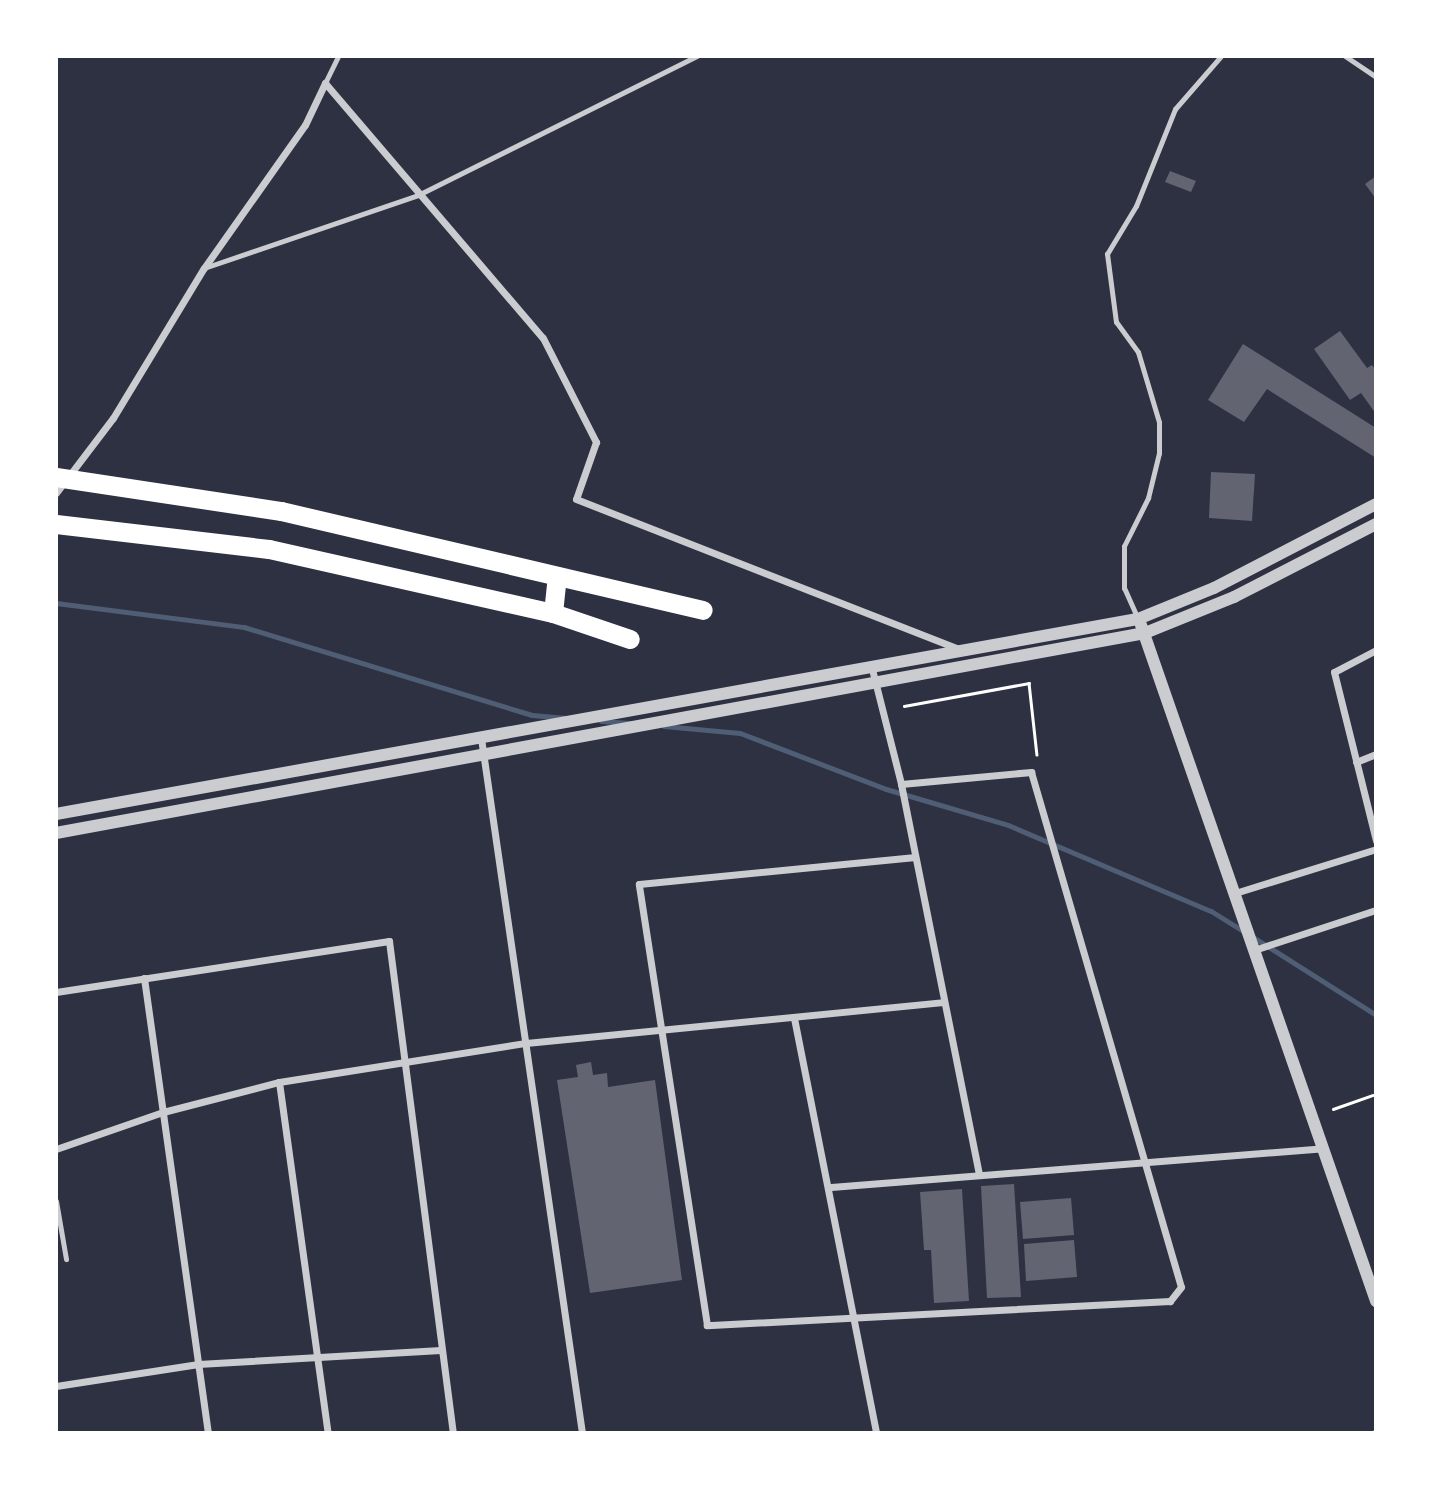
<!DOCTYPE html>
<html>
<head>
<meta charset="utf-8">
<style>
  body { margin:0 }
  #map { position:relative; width:1432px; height:1489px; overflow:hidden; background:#2d3142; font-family:"DejaVu Sans",sans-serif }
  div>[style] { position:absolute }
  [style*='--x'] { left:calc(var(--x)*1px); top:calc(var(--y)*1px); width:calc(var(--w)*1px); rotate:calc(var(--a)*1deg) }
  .stream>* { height:5px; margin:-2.5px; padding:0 2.5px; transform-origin:2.5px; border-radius:2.5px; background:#4f5d75 }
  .building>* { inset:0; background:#626471 }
  .path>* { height:2.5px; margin:-1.25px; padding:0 1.25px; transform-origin:1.25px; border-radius:1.25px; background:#fff }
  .service>* { height:5px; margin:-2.5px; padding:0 2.5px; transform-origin:2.5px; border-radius:2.5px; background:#caccd0 }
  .minor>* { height:7px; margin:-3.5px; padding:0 3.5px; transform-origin:3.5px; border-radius:3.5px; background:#caccd0 }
  .tertiary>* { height:12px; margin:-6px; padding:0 6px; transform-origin:6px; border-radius:6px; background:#caccd0 }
  .motorway>* { height:19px; margin:-9.5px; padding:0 9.5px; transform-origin:9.5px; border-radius:9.5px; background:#fff }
  span { translate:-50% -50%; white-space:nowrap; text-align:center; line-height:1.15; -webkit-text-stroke:5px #fff; paint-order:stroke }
  .frame { position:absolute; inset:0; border:58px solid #fff; pointer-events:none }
</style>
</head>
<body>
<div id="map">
  <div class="stream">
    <i style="--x:56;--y:603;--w:190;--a:7.3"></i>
    <i style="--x:244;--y:627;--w:301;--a:17"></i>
    <i style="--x:532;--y:715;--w:35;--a:5"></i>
    <i style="--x:601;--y:721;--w:28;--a:4"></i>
    <i style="--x:664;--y:726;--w:76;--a:5.3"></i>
    <i style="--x:740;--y:733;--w:156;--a:21"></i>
    <i style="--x:886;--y:789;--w:127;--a:16.4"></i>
    <i style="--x:1008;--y:825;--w:220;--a:23"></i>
    <i style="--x:1211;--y:911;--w:40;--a:32"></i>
    <i style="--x:1253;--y:937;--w:146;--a:32.4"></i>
  </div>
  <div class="building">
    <i style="clip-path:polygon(1170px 171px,1196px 181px,1191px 192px,1165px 182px)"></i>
    <i style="clip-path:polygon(1376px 176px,1376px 199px,1365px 184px)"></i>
    <i style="clip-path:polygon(1340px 331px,1367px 368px,1372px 365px,1376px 370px,1376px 414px,1361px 393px,1350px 400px,1314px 349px)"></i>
    <i style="clip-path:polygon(1243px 344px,1376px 428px,1376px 458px,1267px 389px,1244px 422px,1208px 400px)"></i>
    <i style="clip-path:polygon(1211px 472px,1255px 474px,1252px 521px,1209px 518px)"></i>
    <i style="clip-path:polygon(591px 1062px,593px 1075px,607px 1073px,608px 1087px,655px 1080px,682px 1280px,590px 1293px,557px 1080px,578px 1077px,576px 1065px)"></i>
    <i style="clip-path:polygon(1014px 1184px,1021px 1297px,987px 1298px,981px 1186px)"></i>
    <i style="clip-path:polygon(962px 1189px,969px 1301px,934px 1303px,931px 1250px,924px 1250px,920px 1192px)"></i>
    <i style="clip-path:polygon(1071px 1198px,1074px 1235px,1023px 1239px,1020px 1202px)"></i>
    <i style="clip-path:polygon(1074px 1240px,1077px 1277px,1026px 1281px,1024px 1244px)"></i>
  </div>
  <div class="path">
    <i style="--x:904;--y:706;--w:127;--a:-10.4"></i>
    <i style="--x:1029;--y:683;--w:72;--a:83.7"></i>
    <i style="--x:1333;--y:1109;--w:42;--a:-19.3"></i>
  </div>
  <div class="service">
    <i style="--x:1345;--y:56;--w:37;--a:34"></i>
    <i style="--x:325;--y:83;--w:30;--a:-64"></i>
    <i style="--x:204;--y:268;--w:226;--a:-18.8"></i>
    <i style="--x:418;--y:195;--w:312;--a:-26.5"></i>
    <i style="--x:1138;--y:619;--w:34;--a:-114"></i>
    <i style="--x:1124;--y:588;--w:42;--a:-90"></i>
    <i style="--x:1124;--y:546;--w:54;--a:-63.4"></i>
    <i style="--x:1148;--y:498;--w:46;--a:-76.3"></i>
    <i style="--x:1159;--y:453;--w:31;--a:-90"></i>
    <i style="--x:1159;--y:422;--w:73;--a:-106.7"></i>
    <i style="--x:1138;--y:352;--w:37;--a:-126"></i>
    <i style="--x:1116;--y:322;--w:69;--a:-97.5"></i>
    <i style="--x:1107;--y:254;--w:56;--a:-58.9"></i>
    <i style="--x:1136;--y:206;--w:105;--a:-68.1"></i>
    <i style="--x:1175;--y:109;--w:70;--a:-49"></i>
    <i style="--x:56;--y:1201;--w:59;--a:80.2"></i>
  </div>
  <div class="minor">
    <i style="--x:56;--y:493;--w:94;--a:-52.8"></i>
    <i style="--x:113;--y:418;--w:175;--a:-58.8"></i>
    <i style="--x:204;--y:268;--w:175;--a:-54.8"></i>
    <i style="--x:305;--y:125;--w:47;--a:-64.5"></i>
    <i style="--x:325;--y:83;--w:335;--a:49.5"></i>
    <i style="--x:543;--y:338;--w:117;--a:63"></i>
    <i style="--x:596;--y:442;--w:60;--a:109.3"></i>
    <i style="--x:576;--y:499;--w:414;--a:21.4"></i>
    <i style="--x:1376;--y:650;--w:47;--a:152.4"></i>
    <i style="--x:1334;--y:672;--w:174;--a:76"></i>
    <i style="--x:872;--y:669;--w:119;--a:75.8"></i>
    <i style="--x:901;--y:784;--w:398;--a:78.7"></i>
    <i style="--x:481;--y:738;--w:702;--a:81.73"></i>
    <i style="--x:1356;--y:762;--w:22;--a:-22"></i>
    <i style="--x:901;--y:784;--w:131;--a:-5.3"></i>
    <i style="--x:1031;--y:772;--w:536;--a:73.76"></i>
    <i style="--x:1181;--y:1287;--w:18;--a:128"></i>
    <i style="--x:1170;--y:1301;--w:464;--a:177"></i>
    <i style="--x:707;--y:1325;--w:446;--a:-98.8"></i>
    <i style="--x:639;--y:884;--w:275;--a:-5.6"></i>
    <i style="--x:1235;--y:893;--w:148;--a:-17.3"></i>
    <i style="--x:1254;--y:950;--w:128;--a:-18.2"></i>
    <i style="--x:144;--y:978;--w:459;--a:82"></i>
    <i style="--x:56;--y:992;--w:337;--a:-8.7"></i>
    <i style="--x:389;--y:941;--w:496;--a:82.6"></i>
    <i style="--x:794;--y:1018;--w:423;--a:78.8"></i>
    <i style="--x:279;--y:1082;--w:354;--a:82.1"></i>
    <i style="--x:56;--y:1149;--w:113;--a:-19.1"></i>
    <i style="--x:163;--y:1112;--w:120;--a:-14.5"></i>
    <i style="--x:279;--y:1082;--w:250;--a:-9"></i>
    <i style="--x:526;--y:1043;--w:419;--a:-5.6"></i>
    <i style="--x:831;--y:1187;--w:494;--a:-4.5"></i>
    <i style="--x:56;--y:1386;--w:144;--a:-8.8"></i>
    <i style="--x:198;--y:1364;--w:243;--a:-3.3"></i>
    <i style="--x:1375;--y:1433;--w:1;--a:0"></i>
  </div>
  <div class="tertiary">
    <i style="--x:1141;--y:625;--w:716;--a:70.83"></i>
    <i style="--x:56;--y:814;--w:1099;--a:-10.22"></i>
    <i style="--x:1138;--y:619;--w:82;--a:-22.2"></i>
    <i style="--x:1214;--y:588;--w:182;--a:-27.4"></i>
    <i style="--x:56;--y:833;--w:1107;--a:-10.41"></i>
    <i style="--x:1145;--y:633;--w:96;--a:-22"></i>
    <i style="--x:1234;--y:597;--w:160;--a:-27.2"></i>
  </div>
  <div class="motorway">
    <i style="--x:56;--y:477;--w:228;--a:8.6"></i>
    <i style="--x:281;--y:511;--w:433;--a:13.2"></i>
    <i style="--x:56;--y:524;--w:214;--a:6.7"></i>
    <i style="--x:269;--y:549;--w:291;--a:12.7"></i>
    <i style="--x:553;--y:613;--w:81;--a:18.7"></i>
    <i style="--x:553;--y:613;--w:37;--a:-84"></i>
  </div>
  <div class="frame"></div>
</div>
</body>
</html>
